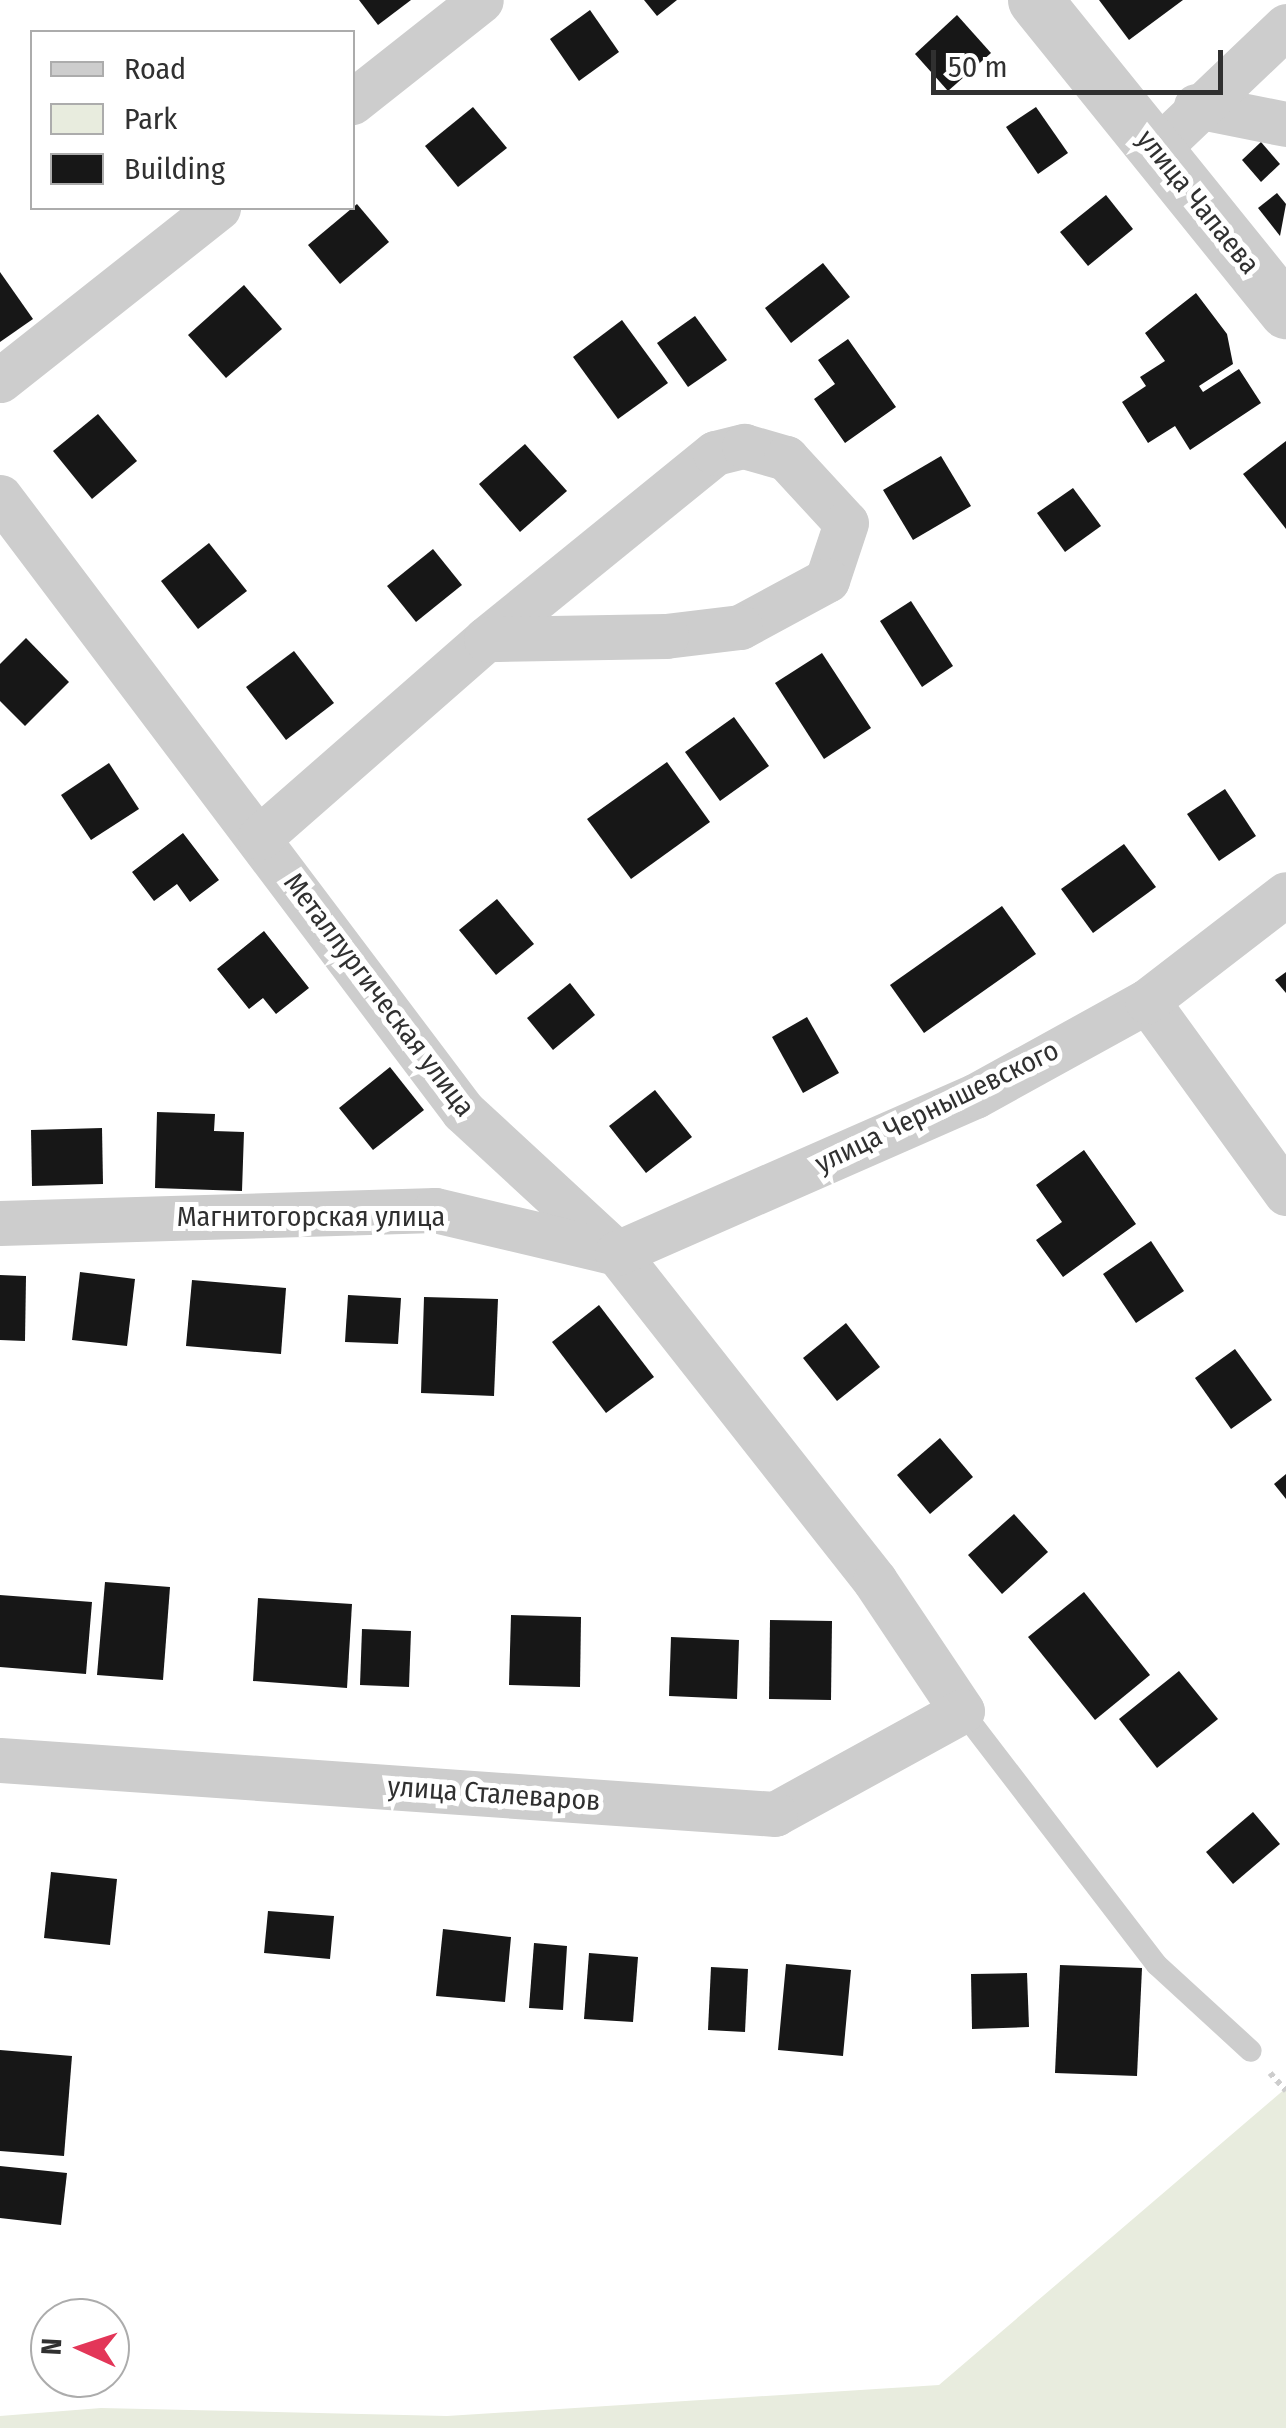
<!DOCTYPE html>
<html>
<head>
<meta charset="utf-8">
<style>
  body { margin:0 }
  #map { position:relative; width:1286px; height:2428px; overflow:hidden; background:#fff; font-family:"Fira Sans Condensed",sans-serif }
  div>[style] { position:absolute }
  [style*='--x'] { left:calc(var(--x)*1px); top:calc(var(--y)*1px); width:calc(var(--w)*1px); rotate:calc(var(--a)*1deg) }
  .green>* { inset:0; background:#e8ecde }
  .building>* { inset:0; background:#171717 }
  .path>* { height:6px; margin-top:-3px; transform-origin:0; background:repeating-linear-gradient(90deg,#cdcdcd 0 5px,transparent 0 10px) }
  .service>* { height:22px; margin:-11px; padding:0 11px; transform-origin:11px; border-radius:11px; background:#cdcdcd }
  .minor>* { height:45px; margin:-22.5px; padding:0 22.5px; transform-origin:22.5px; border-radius:22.5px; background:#cdcdcd }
  .tertiary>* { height:55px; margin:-27.5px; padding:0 27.5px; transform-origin:27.5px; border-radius:27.5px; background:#cdcdcd }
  span { translate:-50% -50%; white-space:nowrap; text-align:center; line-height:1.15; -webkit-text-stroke:10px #fff; paint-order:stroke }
  .street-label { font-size:28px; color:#303030 }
  .legend { position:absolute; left:30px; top:30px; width:325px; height:180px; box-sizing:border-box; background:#fff; border:2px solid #acacac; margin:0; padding:12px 18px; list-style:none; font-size:30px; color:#303030 }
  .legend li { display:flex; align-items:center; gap:20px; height:50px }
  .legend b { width:50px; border:2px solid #acacac }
  .north { position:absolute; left:30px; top:2298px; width:100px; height:100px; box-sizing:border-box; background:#fff; border:2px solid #acacac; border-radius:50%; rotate:273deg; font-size:28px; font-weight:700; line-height:40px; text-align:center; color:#303030 }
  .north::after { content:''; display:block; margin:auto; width:35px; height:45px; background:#e33658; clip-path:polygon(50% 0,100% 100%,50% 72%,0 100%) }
  .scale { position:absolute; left:931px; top:50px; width:292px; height:45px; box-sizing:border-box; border:5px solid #303030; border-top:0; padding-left:12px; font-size:30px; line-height:35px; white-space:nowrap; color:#303030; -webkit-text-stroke:8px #fff; paint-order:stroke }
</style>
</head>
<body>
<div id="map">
  <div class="green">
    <i style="clip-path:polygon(1286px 2088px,1286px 2428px,0 2428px,0 2416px,101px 2408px,447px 2416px,939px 2385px)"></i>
  </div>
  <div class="building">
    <i style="clip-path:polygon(359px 0,411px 0,378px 25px)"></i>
    <i style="clip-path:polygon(644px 0,677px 0,657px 16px)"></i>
    <i style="clip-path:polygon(1099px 0,1183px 0,1129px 40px)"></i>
    <i style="clip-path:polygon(590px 10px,619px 52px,579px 81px,550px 39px)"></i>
    <i style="clip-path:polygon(957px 15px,991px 53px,948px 91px,915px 54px)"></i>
    <i style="clip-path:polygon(473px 107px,507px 148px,458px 187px,425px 146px)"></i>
    <i style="clip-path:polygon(1036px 107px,1068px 153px,1038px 174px,1006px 127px)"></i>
    <i style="clip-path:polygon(1261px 142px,1280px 164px,1261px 182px,1242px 160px)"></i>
    <i style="clip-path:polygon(1277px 193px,1286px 204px,1280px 236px,1258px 208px)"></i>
    <i style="clip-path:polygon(1106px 195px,1133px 229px,1088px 266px,1060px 232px)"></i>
    <i style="clip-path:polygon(357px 204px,389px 242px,340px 284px,308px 245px)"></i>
    <i style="clip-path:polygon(823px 263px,850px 297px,791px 343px,765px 308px)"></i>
    <i style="clip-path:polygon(0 272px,33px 319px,0 342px)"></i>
    <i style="clip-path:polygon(244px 285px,282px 329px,226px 378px,188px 335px)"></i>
    <i style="clip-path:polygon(1196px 293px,1227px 334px,1233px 364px,1199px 386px,1203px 392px,1239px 369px,1261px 403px,1190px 450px,1175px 426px,1148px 443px,1122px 402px,1146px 386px,1140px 377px,1165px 361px,1145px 333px)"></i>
    <i style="clip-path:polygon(695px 316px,727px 360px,688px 387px,657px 343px)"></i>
    <i style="clip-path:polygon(622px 320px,668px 383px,618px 419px,573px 357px)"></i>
    <i style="clip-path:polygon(848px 339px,896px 407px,845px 443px,814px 399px,835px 384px,818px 360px)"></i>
    <i style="clip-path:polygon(98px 414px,137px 461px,92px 499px,53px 451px)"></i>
    <i style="clip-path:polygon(1286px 441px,1286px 529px,1243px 474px)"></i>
    <i style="clip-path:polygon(525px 444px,567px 491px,520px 532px,479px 484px)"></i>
    <i style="clip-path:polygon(941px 456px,971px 506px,913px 540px,883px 490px)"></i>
    <i style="clip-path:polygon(1073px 488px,1101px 526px,1065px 552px,1037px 513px)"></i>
    <i style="clip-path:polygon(209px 543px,247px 591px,198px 629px,161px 581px)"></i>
    <i style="clip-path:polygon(433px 549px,462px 585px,416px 622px,387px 586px)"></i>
    <i style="clip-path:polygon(911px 601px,953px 666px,922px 687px,880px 621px)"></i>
    <i style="clip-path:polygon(26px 638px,69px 682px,25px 726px,0 701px,0 664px)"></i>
    <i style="clip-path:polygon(294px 651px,334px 703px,286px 740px,246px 687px)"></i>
    <i style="clip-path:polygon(822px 653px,871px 728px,824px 759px,775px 683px)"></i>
    <i style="clip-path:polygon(734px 717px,769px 766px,720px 801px,685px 752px)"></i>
    <i style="clip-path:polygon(667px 762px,710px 822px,631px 879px,587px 819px)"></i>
    <i style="clip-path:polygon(109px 763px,139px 809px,91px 840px,61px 795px)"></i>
    <i style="clip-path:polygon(1225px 789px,1256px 836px,1219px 861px,1187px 814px)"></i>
    <i style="clip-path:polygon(183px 833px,219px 880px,190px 902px,177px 884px,154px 901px,132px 872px)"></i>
    <i style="clip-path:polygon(1124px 844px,1156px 887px,1093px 933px,1061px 889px)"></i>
    <i style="clip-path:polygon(497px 899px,534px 944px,496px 975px,459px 930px)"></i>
    <i style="clip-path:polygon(1002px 906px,1036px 954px,924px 1033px,890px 985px)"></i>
    <i style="clip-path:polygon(264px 931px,309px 988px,276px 1014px,263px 998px,249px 1009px,217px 969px)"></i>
    <i style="clip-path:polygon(1286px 972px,1286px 993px,1275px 980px)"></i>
    <i style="clip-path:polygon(570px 983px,595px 1015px,553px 1050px,527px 1018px)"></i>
    <i style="clip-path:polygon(807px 1017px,839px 1073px,803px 1093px,772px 1037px)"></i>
    <i style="clip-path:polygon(390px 1067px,424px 1110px,373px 1150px,339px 1108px)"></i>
    <i style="clip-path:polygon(655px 1090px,692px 1137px,646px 1173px,609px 1126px)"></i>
    <i style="clip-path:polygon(157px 1112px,215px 1114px,214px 1131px,244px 1132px,242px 1191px,155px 1188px)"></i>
    <i style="clip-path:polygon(102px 1128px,103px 1184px,32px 1186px,31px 1130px)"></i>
    <i style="clip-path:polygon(1084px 1150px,1136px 1224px,1063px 1277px,1036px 1240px,1062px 1222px,1036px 1185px)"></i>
    <i style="clip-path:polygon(1151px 1241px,1184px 1291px,1136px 1323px,1103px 1274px)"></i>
    <i style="clip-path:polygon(80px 1272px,135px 1279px,127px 1346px,72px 1340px)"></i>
    <i style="clip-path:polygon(0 1275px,26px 1276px,25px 1341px,0 1340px)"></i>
    <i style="clip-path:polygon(192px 1280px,286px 1288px,281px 1354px,186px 1346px)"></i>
    <i style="clip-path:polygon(348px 1295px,401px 1298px,398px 1344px,345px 1342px)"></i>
    <i style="clip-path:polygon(424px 1297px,498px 1299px,494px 1396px,421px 1393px)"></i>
    <i style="clip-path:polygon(599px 1305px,654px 1377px,606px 1413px,552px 1342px)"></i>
    <i style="clip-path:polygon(846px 1323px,880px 1367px,837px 1401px,803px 1358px)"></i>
    <i style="clip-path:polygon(1235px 1349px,1272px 1400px,1231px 1429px,1195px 1378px)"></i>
    <i style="clip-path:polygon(940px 1438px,973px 1477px,930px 1514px,897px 1475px)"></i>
    <i style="clip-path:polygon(1286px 1474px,1286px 1499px,1274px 1484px)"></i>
    <i style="clip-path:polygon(1014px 1514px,1048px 1552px,1002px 1594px,968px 1555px)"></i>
    <i style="clip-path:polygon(105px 1582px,170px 1587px,163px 1680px,97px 1675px)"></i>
    <i style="clip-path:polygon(1084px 1592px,1150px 1675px,1095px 1720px,1028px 1637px)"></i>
    <i style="clip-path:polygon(0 1595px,92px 1602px,86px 1674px,0 1667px)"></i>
    <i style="clip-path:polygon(258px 1598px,352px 1604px,347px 1688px,253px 1681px)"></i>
    <i style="clip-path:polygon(511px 1615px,581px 1617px,580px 1687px,509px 1685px)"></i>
    <i style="clip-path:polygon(770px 1620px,832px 1621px,831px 1700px,769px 1699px)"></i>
    <i style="clip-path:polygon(362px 1629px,411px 1631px,409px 1687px,360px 1685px)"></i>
    <i style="clip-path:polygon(671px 1637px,739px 1640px,737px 1699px,669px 1696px)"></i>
    <i style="clip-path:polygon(1179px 1671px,1218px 1719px,1157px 1768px,1119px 1719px)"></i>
    <i style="clip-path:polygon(1253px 1812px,1280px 1844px,1233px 1884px,1206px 1852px)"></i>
    <i style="clip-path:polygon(51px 1872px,117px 1879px,110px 1945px,44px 1938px)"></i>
    <i style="clip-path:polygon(268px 1911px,334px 1916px,330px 1959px,264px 1953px)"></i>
    <i style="clip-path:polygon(443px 1929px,511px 1937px,505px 2002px,436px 1996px)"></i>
    <i style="clip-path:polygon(534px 1943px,567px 1946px,563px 2010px,529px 2008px)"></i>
    <i style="clip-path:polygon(589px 1953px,638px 1957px,633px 2022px,584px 2019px)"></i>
    <i style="clip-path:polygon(786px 1964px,851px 1970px,843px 2056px,778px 2050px)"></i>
    <i style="clip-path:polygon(1060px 1965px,1142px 1968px,1137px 2076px,1055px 2073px)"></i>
    <i style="clip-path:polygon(711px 1967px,748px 1969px,745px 2032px,708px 2030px)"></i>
    <i style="clip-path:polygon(1027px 1973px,1029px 2027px,972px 2029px,971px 1974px)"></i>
    <i style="clip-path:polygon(0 2050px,72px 2056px,64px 2156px,0 2151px)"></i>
    <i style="clip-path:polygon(0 2166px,67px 2173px,61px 2225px,0 2218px)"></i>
  </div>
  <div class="path">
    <i style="--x:1270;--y:2073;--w:24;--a:48"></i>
  </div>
  <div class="service">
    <i style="--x:962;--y:1711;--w:320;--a:52.5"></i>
    <i style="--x:1157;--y:1965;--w:127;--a:42.5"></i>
  </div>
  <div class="minor">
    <i style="--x:352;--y:102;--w:164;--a:-38.3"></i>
    <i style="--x:1196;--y:106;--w:92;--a:11.3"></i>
    <i style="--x:1156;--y:150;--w:180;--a:-43.6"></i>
    <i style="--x:0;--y:380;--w:278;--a:-38.3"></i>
    <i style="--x:0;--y:497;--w:769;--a:52.98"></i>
    <i style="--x:463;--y:1111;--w:209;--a:42.7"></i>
    <i style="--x:617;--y:1253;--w:417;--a:51.8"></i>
    <i style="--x:875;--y:1581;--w:156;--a:56.2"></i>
    <i style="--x:962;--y:1711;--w:213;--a:151.2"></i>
    <i style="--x:775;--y:1814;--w:777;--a:-176.01"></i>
    <i style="--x:260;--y:837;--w:300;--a:-41.2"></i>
    <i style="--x:486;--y:639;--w:295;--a:-39.1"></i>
    <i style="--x:715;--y:453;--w:30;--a:-14"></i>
    <i style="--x:744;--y:446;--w:44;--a:15.9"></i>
    <i style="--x:786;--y:458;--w:88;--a:47.3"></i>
    <i style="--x:846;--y:523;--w:60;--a:108.4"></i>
    <i style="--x:827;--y:580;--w:99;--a:151.6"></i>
    <i style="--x:740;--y:627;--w:75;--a:173.1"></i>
    <i style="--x:666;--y:636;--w:180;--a:179"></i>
    <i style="--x:1147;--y:1001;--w:237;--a:54.1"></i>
    <i style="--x:0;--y:1223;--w:435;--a:-1.7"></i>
    <i style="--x:435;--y:1210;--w:187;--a:13.3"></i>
    <i style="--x:617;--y:1253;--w:391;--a:-23.7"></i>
    <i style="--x:975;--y:1096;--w:196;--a:-28.9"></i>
    <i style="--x:1147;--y:1001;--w:175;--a:-37.6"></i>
  </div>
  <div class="tertiary">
    <i style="--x:1035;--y:0;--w:400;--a:51.1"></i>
  </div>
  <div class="street-label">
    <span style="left:1198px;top:202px;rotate:51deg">улица Чапаева</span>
    <span style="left:379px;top:995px;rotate:53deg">Металлургическая улица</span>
    <span style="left:937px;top:1107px;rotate:-26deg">улица Чернышевского</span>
    <span style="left:311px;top:1217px">Магнитогорская улица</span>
    <span style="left:494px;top:1794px;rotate:4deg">улица Сталеваров</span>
  </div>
  <ul class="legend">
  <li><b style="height:12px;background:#cdcdcd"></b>Road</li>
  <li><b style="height:28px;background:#e8ecde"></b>Park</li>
  <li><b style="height:28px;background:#171717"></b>Building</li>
  </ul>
  <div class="north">N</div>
  <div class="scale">50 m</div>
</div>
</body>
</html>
